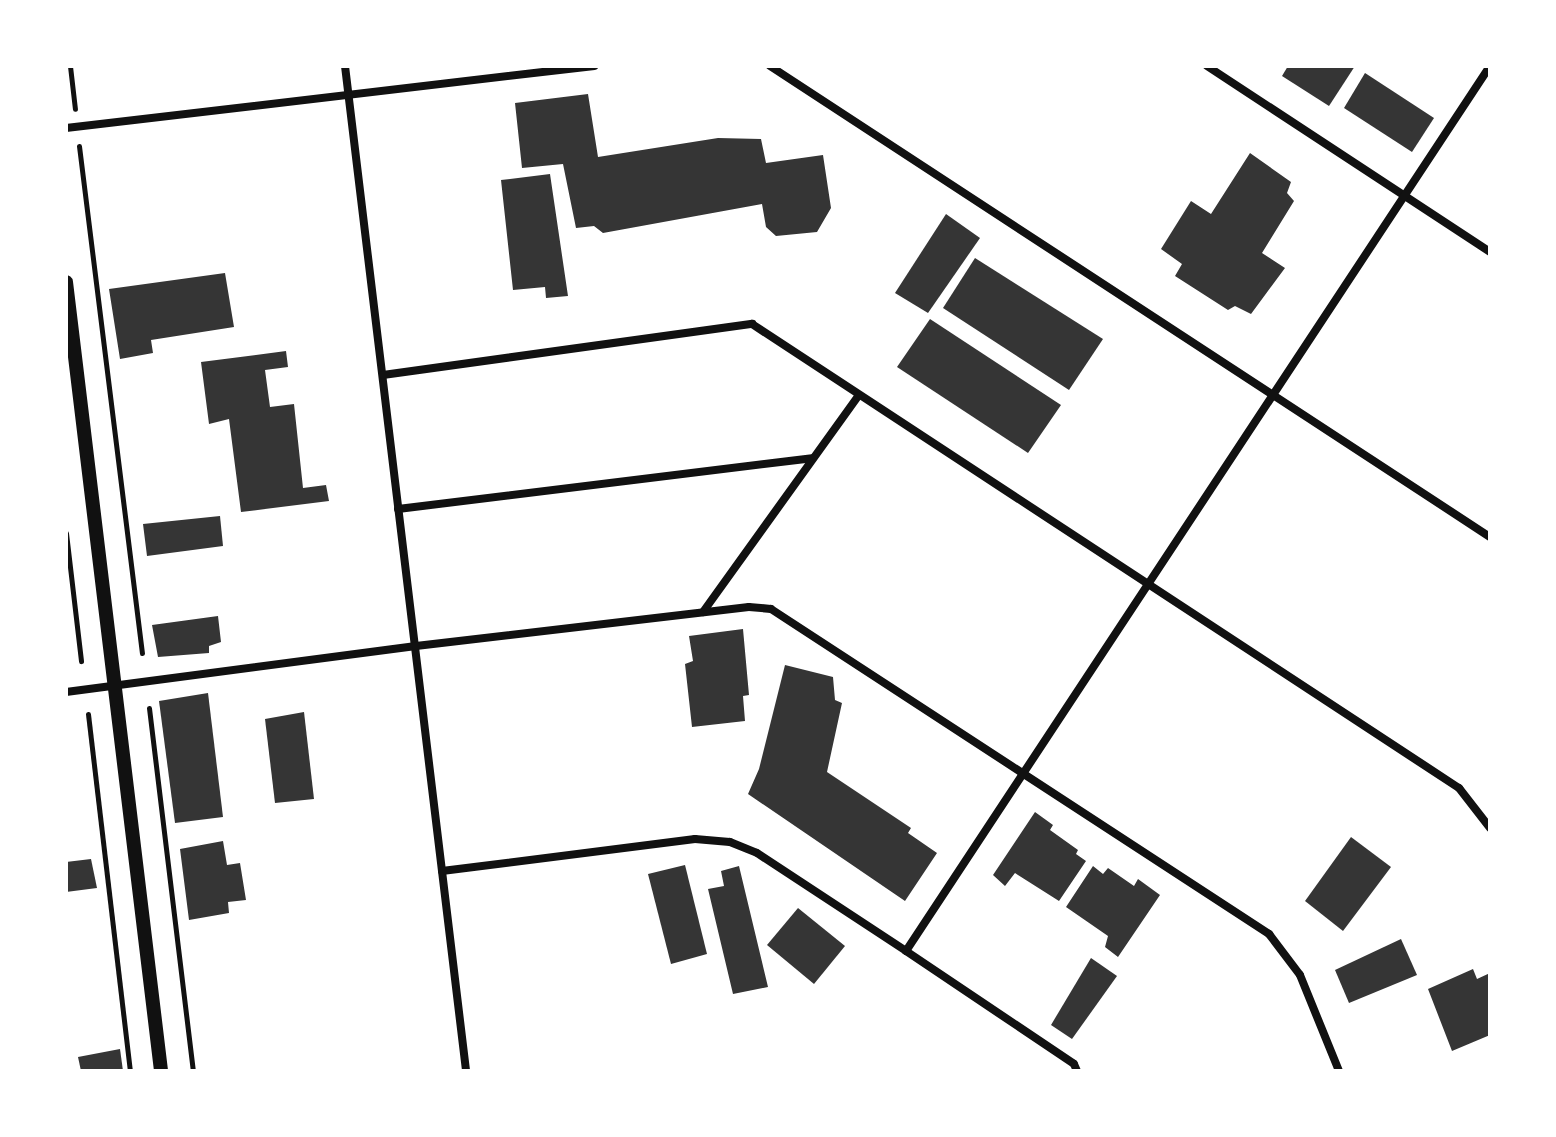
<!DOCTYPE html>
<html>
<head>
<meta charset="utf-8">
<style>
  body { margin:0 }
  #map { position:relative; width:1556px; height:1137px; overflow:hidden; background:#fff; font-family:"Exo 2",sans-serif }
  div>[style] { position:absolute }
  [style*='--x'] { left:calc(var(--x)*1px); top:calc(var(--y)*1px); width:calc(var(--w)*1px); rotate:calc(var(--a)*1deg) }
  .building>* { inset:0; background:#353535 }
  .path>* { height:5px; margin:-2.5px; padding:0 2.5px; transform-origin:2.5px; border-radius:2.5px; background:#111 }
  .minor>* { height:8px; margin:-4px; padding:0 4px; transform-origin:4px; border-radius:4px; background:#111 }
  .tertiary>* { height:14px; margin:-7px; padding:0 7px; transform-origin:7px; border-radius:7px; background:#111 }
  span { translate:-50% -50%; white-space:nowrap; text-align:center; line-height:1.15; -webkit-text-stroke:7px #fff; paint-order:stroke }
  .frame { position:absolute; inset:0; border:68px solid #fff; pointer-events:none }
</style>
</head>
<body>
<div id="map">
  <div class="building">
    <i style="clip-path:polygon(1288px 66px,1355px 66px,1329px 106px,1282px 76px)"></i>
    <i style="clip-path:polygon(1365px 73px,1434px 118px,1412px 152px,1344px 108px)"></i>
    <i style="clip-path:polygon(588px 94px,598px 157px,718px 138px,761px 139px,766px 163px,823px 155px,831px 208px,817px 232px,776px 236px,766px 227px,762px 204px,603px 233px,594px 226px,576px 228px,563px 164px,522px 168px,515px 103px)"></i>
    <i style="clip-path:polygon(1250px 153px,1291px 182px,1287px 193px,1294px 201px,1262px 253px,1285px 268px,1251px 314px,1235px 306px,1228px 310px,1175px 276px,1182px 264px,1161px 249px,1191px 201px,1211px 214px)"></i>
    <i style="clip-path:polygon(550px 174px,568px 296px,546px 298px,545px 287px,513px 290px,501px 180px)"></i>
    <i style="clip-path:polygon(946px 214px,980px 238px,928px 313px,895px 293px)"></i>
    <i style="clip-path:polygon(975px 258px,1103px 339px,1069px 390px,943px 308px)"></i>
    <i style="clip-path:polygon(225px 273px,234px 327px,151px 340px,153px 353px,120px 359px,109px 289px)"></i>
    <i style="clip-path:polygon(930px 319px,1061px 405px,1028px 453px,897px 367px)"></i>
    <i style="clip-path:polygon(286px 351px,288px 367px,265px 370px,270px 407px,294px 404px,303px 488px,326px 485px,329px 501px,241px 512px,229px 419px,209px 424px,201px 362px)"></i>
    <i style="clip-path:polygon(220px 516px,223px 546px,147px 556px,143px 524px)"></i>
    <i style="clip-path:polygon(218px 616px,221px 642px,209px 646px,209px 653px,158px 657px,152px 625px)"></i>
    <i style="clip-path:polygon(743px 629px,749px 695px,743px 696px,745px 721px,692px 727px,685px 664px,693px 661px,689px 636px)"></i>
    <i style="clip-path:polygon(785px 665px,833px 677px,835px 700px,842px 703px,827px 772px,911px 828px,908px 833px,937px 853px,905px 901px,748px 794px,759px 769px)"></i>
    <i style="clip-path:polygon(208px 693px,223px 817px,175px 823px,159px 701px)"></i>
    <i style="clip-path:polygon(304px 712px,314px 799px,275px 803px,265px 719px)"></i>
    <i style="clip-path:polygon(1035px 812px,1053px 825px,1050px 830px,1078px 850px,1076px 854px,1086px 861px,1059px 901px,1015px 873px,1005px 886px,993px 875px)"></i>
    <i style="clip-path:polygon(1351px 837px,1391px 867px,1343px 931px,1305px 901px)"></i>
    <i style="clip-path:polygon(223px 841px,227px 865px,240px 863px,246px 900px,228px 902px,229px 913px,189px 920px,180px 849px)"></i>
    <i style="clip-path:polygon(91px 859px,97px 888px,66px 892px,66px 862px)"></i>
    <i style="clip-path:polygon(685px 865px,707px 954px,671px 964px,648px 874px)"></i>
    <i style="clip-path:polygon(739px 866px,768px 987px,733px 994px,708px 889px,724px 886px,721px 871px)"></i>
    <i style="clip-path:polygon(1093px 866px,1103px 874px,1108px 868px,1134px 886px,1138px 879px,1160px 895px,1118px 957px,1105px 947px,1108px 936px,1066px 907px)"></i>
    <i style="clip-path:polygon(798px 908px,845px 946px,814px 984px,767px 945px)"></i>
    <i style="clip-path:polygon(1401px 939px,1417px 975px,1349px 1003px,1335px 970px)"></i>
    <i style="clip-path:polygon(1091px 958px,1117px 976px,1072px 1039px,1051px 1025px)"></i>
    <i style="clip-path:polygon(1473px 969px,1477px 979px,1490px 973px,1490px 1035px,1452px 1051px,1428px 989px)"></i>
    <i style="clip-path:polygon(120px 1049px,123px 1071px,81px 1071px,78px 1057px)"></i>
  </div>
  <div class="path">
    <i style="--x:70;--y:66;--w:43;--a:83.4"></i>
    <i style="--x:79;--y:146;--w:511;--a:82.92"></i>
    <i style="--x:66;--y:533;--w:129;--a:83.3"></i>
    <i style="--x:149;--y:708;--w:366;--a:83.1"></i>
    <i style="--x:88;--y:714;--w:359;--a:83.3"></i>
  </div>
  <div class="minor">
    <i style="--x:345;--y:66;--w:1012;--a:83.13"></i>
    <i style="--x:770;--y:66;--w:860;--a:33.19"></i>
    <i style="--x:1207;--y:66;--w:339;--a:33.3"></i>
    <i style="--x:66;--y:128;--w:532;--a:-6.7"></i>
    <i style="--x:383;--y:375;--w:373;--a:-7.9"></i>
    <i style="--x:752;--y:324;--w:846;--a:33.28"></i>
    <i style="--x:1459;--y:788;--w:51;--a:52.2"></i>
    <i style="--x:398;--y:509;--w:417;--a:-7"></i>
    <i style="--x:703;--y:612;--w:266;--a:-54.3"></i>
    <i style="--x:66;--y:692;--w:353;--a:-7.5"></i>
    <i style="--x:416;--y:646;--w:335;--a:-6.7"></i>
    <i style="--x:749;--y:607;--w:22;--a:5"></i>
    <i style="--x:771;--y:609;--w:595;--a:33.13"></i>
    <i style="--x:1269;--y:934;--w:51;--a:52.9"></i>
    <i style="--x:1300;--y:975;--w:104;--a:67.9"></i>
    <i style="--x:442;--y:871;--w:255;--a:-7.2"></i>
    <i style="--x:695;--y:839;--w:35;--a:5"></i>
    <i style="--x:730;--y:842;--w:29;--a:22"></i>
    <i style="--x:757;--y:853;--w:178;--a:33.3"></i>
    <i style="--x:906;--y:951;--w:202;--a:33.9"></i>
    <i style="--x:1074;--y:1064;--w:8;--a:67"></i>
    <i style="--x:906;--y:951;--w:1060;--a:-56.58"></i>
  </div>
  <div class="tertiary">
    <i style="--x:66;--y:282;--w:795;--a:83.13"></i>
  </div>
  <div class="frame"></div>
</div>
</body>
</html>
